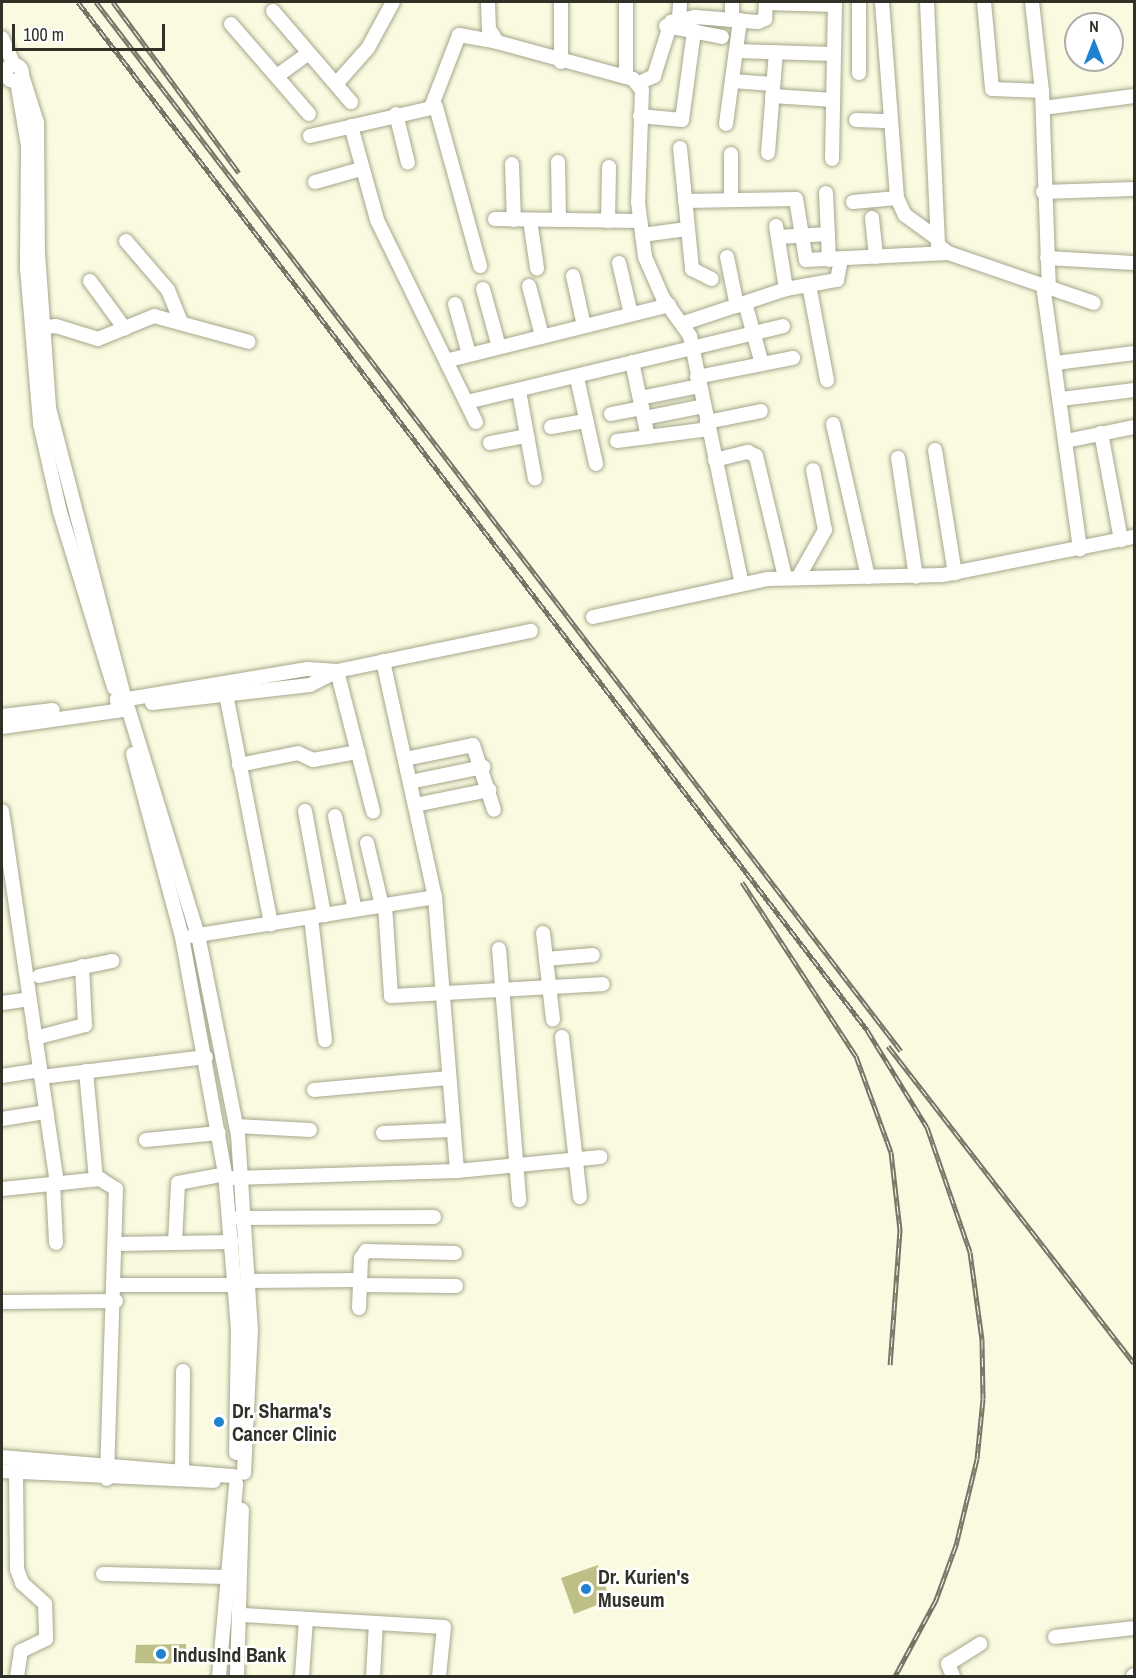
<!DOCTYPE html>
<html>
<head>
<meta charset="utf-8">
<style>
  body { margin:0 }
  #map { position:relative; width:1136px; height:1678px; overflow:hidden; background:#f9fadf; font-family:"Archivo Narrow",sans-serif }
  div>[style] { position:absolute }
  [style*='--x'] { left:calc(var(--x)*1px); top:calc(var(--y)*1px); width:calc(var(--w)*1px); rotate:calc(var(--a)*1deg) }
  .building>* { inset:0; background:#bebe87 }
  .roads { filter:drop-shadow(0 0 2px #a6a68d) drop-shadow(0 0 2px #a6a68d) }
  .minor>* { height:14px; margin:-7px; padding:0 7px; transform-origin:7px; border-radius:7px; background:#fff }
  .minor>.ring { margin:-7px; padding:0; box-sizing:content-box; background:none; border:14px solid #fff; border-radius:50% }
  .rail>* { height:5px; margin-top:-2.5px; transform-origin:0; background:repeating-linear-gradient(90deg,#fff 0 9px,#767666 0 18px); box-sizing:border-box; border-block:2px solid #767666 }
  .dots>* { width:16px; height:16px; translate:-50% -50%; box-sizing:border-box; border:3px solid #fff; border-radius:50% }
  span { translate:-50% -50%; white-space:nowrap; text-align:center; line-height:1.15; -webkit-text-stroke:5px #fff; paint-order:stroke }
  .poi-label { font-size:20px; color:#303026; font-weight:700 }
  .left { translate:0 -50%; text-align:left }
  .frame { position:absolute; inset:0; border:3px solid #303026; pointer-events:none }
  .north { position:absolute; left:1064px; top:12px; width:60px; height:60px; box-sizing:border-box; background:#fff; border:2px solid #acaca8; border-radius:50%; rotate:0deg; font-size:16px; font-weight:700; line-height:24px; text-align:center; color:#303026 }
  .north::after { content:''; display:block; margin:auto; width:21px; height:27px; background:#1f82ce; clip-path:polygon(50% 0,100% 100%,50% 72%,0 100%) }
  .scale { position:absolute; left:12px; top:24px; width:153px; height:27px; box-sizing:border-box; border:3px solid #303026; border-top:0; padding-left:8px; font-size:18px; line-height:21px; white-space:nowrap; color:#303026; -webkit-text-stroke:4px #fff; paint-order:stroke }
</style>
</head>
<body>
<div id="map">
  <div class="building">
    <i style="clip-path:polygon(598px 1565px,610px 1600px,574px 1614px,561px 1578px)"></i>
    <i style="clip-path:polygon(186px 1644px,186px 1664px,135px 1663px,136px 1645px)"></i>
  </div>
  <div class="roads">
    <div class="minor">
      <i style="--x:488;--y:2;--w:27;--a:88"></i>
      <i style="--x:489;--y:29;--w:15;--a:58"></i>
      <i style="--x:497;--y:42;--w:141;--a:15.2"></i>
      <i style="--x:633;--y:79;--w:14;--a:51"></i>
      <i style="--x:642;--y:90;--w:112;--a:92"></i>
      <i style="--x:638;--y:202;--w:55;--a:82.7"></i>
      <i style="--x:645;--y:257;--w:45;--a:66.3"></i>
      <i style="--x:663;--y:298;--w:47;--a:54.6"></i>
      <i style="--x:690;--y:336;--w:253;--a:78.2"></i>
      <i style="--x:561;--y:2;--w:60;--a:90"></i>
      <i style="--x:626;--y:2;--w:75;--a:90"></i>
      <i style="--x:732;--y:2;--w:18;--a:90"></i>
      <i style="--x:882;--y:2;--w:197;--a:85.6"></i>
      <i style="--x:897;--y:198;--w:19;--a:65"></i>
      <i style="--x:905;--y:215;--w:37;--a:36"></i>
      <i style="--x:927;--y:2;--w:243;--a:87.4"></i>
      <i style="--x:938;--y:245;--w:13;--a:39"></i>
      <i style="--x:948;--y:253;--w:154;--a:18.9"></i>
      <i style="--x:984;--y:2;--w:87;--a:84.7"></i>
      <i style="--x:992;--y:89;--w:50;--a:2.3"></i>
      <i style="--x:1032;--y:2;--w:90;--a:83.6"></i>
      <i style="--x:1042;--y:91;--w:196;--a:88"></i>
      <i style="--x:766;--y:3;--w:69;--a:1.7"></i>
      <i style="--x:273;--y:11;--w:120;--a:49.4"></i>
      <i style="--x:679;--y:18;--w:16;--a:-86"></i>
      <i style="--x:231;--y:24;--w:119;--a:49.1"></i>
      <i style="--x:666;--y:26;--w:57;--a:11.1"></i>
      <i style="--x:2;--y:38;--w:30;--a:66"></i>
      <i style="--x:736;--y:51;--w:97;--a:1.8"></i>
      <i class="ring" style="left:6px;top:65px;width:2px;height:2px"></i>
      <i style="--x:859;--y:73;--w:71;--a:-90"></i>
      <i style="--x:22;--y:75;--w:50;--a:72.6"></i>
      <i style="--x:37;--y:123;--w:130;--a:89.6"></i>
      <i style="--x:38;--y:253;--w:155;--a:85.9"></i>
      <i style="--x:49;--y:408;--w:298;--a:75.4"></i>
      <i style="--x:277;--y:76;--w:39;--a:-36"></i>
      <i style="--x:17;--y:81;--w:66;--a:80.4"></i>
      <i style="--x:28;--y:146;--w:122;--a:90.5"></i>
      <i style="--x:27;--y:268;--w:157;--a:85.2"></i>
      <i style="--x:40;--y:424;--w:90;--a:77.2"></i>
      <i style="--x:60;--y:512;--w:184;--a:72.9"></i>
      <i style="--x:732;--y:81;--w:41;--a:4.2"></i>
      <i style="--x:639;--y:83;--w:17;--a:-25"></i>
      <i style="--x:654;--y:76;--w:57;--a:-72.5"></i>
      <i style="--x:671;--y:22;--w:25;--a:-12"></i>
      <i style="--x:695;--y:17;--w:63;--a:4.5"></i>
      <i style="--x:758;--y:22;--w:8;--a:-23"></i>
      <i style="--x:765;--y:19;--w:17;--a:-87"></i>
      <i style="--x:336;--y:84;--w:48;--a:-48.4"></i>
      <i style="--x:368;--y:48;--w:52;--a:-61.5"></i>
      <i style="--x:772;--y:96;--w:61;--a:3.8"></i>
      <i style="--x:432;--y:105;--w:75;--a:-68.9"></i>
      <i style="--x:459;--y:35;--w:39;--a:10"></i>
      <i style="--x:1043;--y:108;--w:92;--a:-7.5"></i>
      <i style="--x:396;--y:114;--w:50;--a:76.2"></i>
      <i style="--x:640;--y:116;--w:42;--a:5.4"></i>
      <i style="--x:682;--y:120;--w:90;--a:-82.3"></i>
      <i style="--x:856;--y:120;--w:35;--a:2"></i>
      <i style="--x:726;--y:124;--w:105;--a:-82.3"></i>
      <i style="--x:351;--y:126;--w:98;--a:74.5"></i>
      <i style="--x:377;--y:220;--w:225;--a:63.9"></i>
      <i style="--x:310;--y:136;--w:129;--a:-13"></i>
      <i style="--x:436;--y:107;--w:165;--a:74.5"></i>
      <i style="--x:680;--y:148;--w:122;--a:84.3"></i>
      <i style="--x:692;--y:269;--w:22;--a:27"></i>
      <i style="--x:768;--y:153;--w:101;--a:-85.5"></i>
      <i style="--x:731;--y:154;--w:45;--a:90"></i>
      <i style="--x:832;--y:159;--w:157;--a:-88.9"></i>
      <i style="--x:558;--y:162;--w:58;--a:89"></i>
      <i style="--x:512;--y:164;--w:56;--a:88"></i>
      <i style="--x:315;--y:182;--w:48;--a:-15.8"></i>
      <i style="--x:1043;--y:192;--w:91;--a:-1.9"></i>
      <i style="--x:826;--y:193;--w:67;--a:87.4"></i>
      <i style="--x:685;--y:201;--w:111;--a:-1"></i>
      <i style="--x:796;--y:199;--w:62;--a:80.7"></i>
      <i style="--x:806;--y:260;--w:142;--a:-2.8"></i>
      <i style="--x:853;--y:202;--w:44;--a:-5.2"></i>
      <i style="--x:872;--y:218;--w:39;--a:84"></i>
      <i style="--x:495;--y:219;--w:145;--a:0.8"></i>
      <i style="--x:530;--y:220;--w:49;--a:81.7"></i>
      <i style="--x:608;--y:221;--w:54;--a:-88.9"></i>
      <i style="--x:776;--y:226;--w:64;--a:81"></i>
      <i style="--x:642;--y:235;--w:45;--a:-7.6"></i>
      <i style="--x:778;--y:237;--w:50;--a:-3.4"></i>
      <i style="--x:126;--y:241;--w:65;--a:49.4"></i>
      <i style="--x:168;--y:290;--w:35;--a:68"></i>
      <i style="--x:727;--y:257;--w:50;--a:78.5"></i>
      <i style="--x:1047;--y:258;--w:87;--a:3.3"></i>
      <i style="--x:619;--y:263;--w:52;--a:76.8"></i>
      <i style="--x:573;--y:276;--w:51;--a:77.6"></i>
      <i style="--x:90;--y:281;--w:59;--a:53.9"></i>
      <i style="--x:809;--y:285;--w:97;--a:79.3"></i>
      <i style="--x:1043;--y:285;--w:267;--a:82"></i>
      <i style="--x:529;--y:286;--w:52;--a:75.4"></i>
      <i style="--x:483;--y:289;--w:60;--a:74.6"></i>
      <i style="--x:745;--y:303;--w:63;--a:74.4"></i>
      <i style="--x:455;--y:304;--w:52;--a:74.4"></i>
      <i style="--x:684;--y:323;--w:108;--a:-18.4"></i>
      <i style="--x:786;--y:289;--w:52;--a:-10"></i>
      <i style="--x:837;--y:280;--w:21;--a:-79"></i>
      <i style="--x:33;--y:327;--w:23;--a:-2"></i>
      <i style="--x:56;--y:326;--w:44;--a:17.2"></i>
      <i style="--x:98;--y:339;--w:61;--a:-22.3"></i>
      <i style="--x:154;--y:316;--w:98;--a:15.3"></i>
      <i style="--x:449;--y:360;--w:227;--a:-14"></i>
      <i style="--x:632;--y:362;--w:77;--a:78"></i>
      <i style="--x:1056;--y:363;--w:79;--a:-7.3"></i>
      <i style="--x:697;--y:377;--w:98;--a:-11.2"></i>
      <i style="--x:577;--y:378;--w:88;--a:77.5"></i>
      <i style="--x:519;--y:391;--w:89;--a:79.7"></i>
      <i style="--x:640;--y:398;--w:60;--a:-11.5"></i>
      <i style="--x:1061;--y:399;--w:74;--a:-7"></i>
      <i style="--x:467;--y:402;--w:325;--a:-13.5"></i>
      <i style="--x:611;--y:414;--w:32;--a:-11"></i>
      <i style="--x:644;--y:418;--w:61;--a:-11.3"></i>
      <i style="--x:707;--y:422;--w:55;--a:-11.5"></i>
      <i style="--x:833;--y:424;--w:157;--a:77.1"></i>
      <i style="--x:551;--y:427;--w:36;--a:-10"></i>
      <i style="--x:1101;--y:433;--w:109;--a:79.4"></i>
      <i style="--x:617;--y:441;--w:93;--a:-7.4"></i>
      <i style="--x:1066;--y:441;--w:69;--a:-11.6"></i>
      <i style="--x:490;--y:443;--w:38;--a:-11"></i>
      <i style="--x:935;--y:450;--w:125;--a:80.8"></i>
      <i style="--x:898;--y:458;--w:120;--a:81.4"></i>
      <i style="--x:715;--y:460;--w:34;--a:-14"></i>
      <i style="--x:748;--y:452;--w:9;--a:27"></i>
      <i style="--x:756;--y:456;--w:124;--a:76.5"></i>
      <i style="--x:799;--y:576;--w:53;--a:-60.5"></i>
      <i style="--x:825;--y:530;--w:61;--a:-101.3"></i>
      <i style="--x:593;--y:617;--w:179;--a:-12.3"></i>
      <i style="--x:768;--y:579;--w:175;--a:-1.3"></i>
      <i style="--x:943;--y:575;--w:195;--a:-11.3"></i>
      <i style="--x:383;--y:661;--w:242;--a:77.6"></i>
      <i style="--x:435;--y:897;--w:275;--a:85.4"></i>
      <i style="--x:337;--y:671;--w:145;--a:75.6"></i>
      <i style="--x:224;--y:684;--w:245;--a:78.9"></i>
      <i style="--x:128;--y:699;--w:182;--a:-9.5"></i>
      <i style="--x:308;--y:669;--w:29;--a:4"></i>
      <i style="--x:337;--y:671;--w:198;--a:-11.7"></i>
      <i style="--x:152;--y:703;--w:159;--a:-6.5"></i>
      <i style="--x:310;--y:685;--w:30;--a:-27"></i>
      <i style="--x:128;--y:708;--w:238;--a:72.9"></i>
      <i style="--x:198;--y:935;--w:204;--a:78.7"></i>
      <i style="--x:238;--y:1135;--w:194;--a:86.2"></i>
      <i style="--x:251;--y:1329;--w:144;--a:92.8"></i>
      <i style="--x:2;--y:716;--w:51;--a:-6.7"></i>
      <i style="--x:2;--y:727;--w:122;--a:-8"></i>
      <i style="--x:123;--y:710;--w:12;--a:-66"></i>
      <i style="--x:128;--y:699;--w:11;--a:180"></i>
      <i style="--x:117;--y:699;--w:9;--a:84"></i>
      <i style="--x:133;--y:754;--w:189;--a:75"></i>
      <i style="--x:182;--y:937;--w:241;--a:79.7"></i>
      <i style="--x:225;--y:1174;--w:156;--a:85.2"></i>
      <i style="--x:238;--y:1329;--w:124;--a:90.9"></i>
      <i style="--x:405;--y:759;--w:69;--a:-11.6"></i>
      <i style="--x:473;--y:745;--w:68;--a:72.1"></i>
      <i style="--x:239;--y:765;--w:60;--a:-11.5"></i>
      <i style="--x:298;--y:753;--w:17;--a:25"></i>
      <i style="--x:313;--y:760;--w:46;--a:-10.1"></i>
      <i style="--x:410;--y:782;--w:75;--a:-11.6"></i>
      <i style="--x:415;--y:805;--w:76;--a:-11.5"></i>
      <i style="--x:2;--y:811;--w:375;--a:81.6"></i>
      <i style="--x:305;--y:811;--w:106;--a:79.6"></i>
      <i style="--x:335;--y:816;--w:96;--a:78"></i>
      <i style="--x:367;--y:843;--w:65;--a:76.6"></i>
      <i style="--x:385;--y:905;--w:91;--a:86.2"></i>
      <i style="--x:391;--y:996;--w:212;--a:-3.2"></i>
      <i style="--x:311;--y:917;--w:124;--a:83.5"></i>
      <i style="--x:543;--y:933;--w:87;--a:83.4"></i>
      <i style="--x:192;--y:936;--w:246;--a:-9.1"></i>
      <i style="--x:499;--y:949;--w:252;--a:85.4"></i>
      <i style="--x:546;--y:959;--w:47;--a:-4.9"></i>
      <i style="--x:39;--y:976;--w:75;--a:-11.6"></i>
      <i style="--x:2;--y:1003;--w:27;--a:-8"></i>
      <i style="--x:562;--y:1037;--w:161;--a:83.6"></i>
      <i style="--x:35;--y:1038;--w:52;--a:-14.6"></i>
      <i style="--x:85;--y:1025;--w:59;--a:-92.9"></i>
      <i style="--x:86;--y:1071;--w:108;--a:84.7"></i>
      <i style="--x:2;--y:1076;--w:38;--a:-9"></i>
      <i style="--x:41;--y:1077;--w:166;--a:-6.9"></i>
      <i style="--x:314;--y:1090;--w:135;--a:-5.1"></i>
      <i style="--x:2;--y:1119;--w:45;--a:-9"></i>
      <i style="--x:236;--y:1126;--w:74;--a:3.1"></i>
      <i style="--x:383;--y:1133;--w:68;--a:-2.5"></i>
      <i style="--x:146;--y:1140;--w:73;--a:-5.5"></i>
      <i style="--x:234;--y:1178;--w:223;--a:-1.8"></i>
      <i style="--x:457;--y:1171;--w:144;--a:-5.6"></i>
      <i style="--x:53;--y:1183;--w:60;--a:87.1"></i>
      <i style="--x:2;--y:1189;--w:99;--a:-5.8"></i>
      <i style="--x:100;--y:1179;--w:19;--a:32"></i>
      <i style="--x:116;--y:1189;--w:290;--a:91.8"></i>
      <i style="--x:238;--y:1218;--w:196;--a:-0.3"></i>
      <i style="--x:175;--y:1243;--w:60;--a:-87.1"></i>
      <i style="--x:178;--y:1183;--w:48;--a:-10.8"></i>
      <i style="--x:117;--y:1244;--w:115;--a:-1"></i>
      <i style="--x:249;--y:1281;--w:111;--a:-0.5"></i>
      <i style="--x:116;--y:1285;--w:119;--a:0"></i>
      <i style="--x:360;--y:1285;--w:96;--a:0.6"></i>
      <i style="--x:2;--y:1302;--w:114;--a:-0.5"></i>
      <i style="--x:359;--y:1308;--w:50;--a:-87.7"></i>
      <i style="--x:361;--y:1258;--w:9;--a:-54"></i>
      <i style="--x:366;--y:1251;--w:89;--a:1.3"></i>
      <i style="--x:2;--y:1457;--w:233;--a:4.7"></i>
      <i style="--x:182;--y:1470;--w:99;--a:-89.4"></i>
      <i style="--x:2;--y:1471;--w:212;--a:2.7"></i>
      <i style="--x:16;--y:1472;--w:97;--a:89.4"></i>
      <i style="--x:17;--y:1569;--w:15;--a:70"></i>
      <i style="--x:22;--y:1583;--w:31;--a:42"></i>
      <i style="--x:45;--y:1604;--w:35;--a:88"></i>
      <i style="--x:46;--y:1639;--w:28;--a:154"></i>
      <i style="--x:21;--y:1651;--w:25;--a:99"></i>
      <i style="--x:103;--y:1574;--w:125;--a:1.4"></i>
      <i style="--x:243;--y:1615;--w:201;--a:3.4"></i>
      <i style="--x:444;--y:1627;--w:49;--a:95.8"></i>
      <i style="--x:1055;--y:1637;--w:80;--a:-6.5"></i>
      <i style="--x:219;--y:1676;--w:193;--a:-84.9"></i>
      <i style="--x:237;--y:1676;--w:166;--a:-88.3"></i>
      <i style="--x:302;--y:1676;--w:57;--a:-86"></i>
      <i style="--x:373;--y:1676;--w:53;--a:-86.8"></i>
      <i style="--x:953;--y:1676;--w:13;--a:-113"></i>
      <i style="--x:948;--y:1664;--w:38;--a:-32"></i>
      <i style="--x:1133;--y:1676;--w:1;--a:-45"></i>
    </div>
  </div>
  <div class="rail">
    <i style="--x:78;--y:2;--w:1296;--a:52.49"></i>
    <i style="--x:867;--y:1030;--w:114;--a:58.3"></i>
    <i style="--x:927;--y:1127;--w:132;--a:71"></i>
    <i style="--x:970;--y:1252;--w:89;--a:82.2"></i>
    <i style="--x:982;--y:1340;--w:59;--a:89"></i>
    <i style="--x:983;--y:1399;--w:60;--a:95.7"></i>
    <i style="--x:977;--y:1459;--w:89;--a:103.7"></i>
    <i style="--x:956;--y:1545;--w:59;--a:110"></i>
    <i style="--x:936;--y:1600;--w:86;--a:118.3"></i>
    <i style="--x:96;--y:2;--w:1322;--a:52.5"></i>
    <i style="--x:113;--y:2;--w:212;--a:53.6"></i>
    <i style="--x:742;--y:882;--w:208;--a:56.8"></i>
    <i style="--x:856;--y:1056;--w:102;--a:70"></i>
    <i style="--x:891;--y:1152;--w:79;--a:83.4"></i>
    <i style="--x:900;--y:1230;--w:135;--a:94.2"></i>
    <i style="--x:888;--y:1046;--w:401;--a:52.2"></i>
  </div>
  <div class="dots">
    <i style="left:219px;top:1422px;background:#1f82ce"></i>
    <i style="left:586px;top:1589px;background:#1f82ce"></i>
    <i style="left:161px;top:1654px;background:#1f82ce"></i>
  </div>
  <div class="poi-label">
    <span class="left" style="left:232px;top:1422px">Dr. Sharma's<br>Cancer Clinic</span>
    <span class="left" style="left:598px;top:1588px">Dr. Kurien's<br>Museum</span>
    <span class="left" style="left:173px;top:1654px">IndusInd Bank</span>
  </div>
  <div class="frame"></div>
  <div class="north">N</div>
  <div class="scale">100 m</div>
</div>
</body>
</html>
